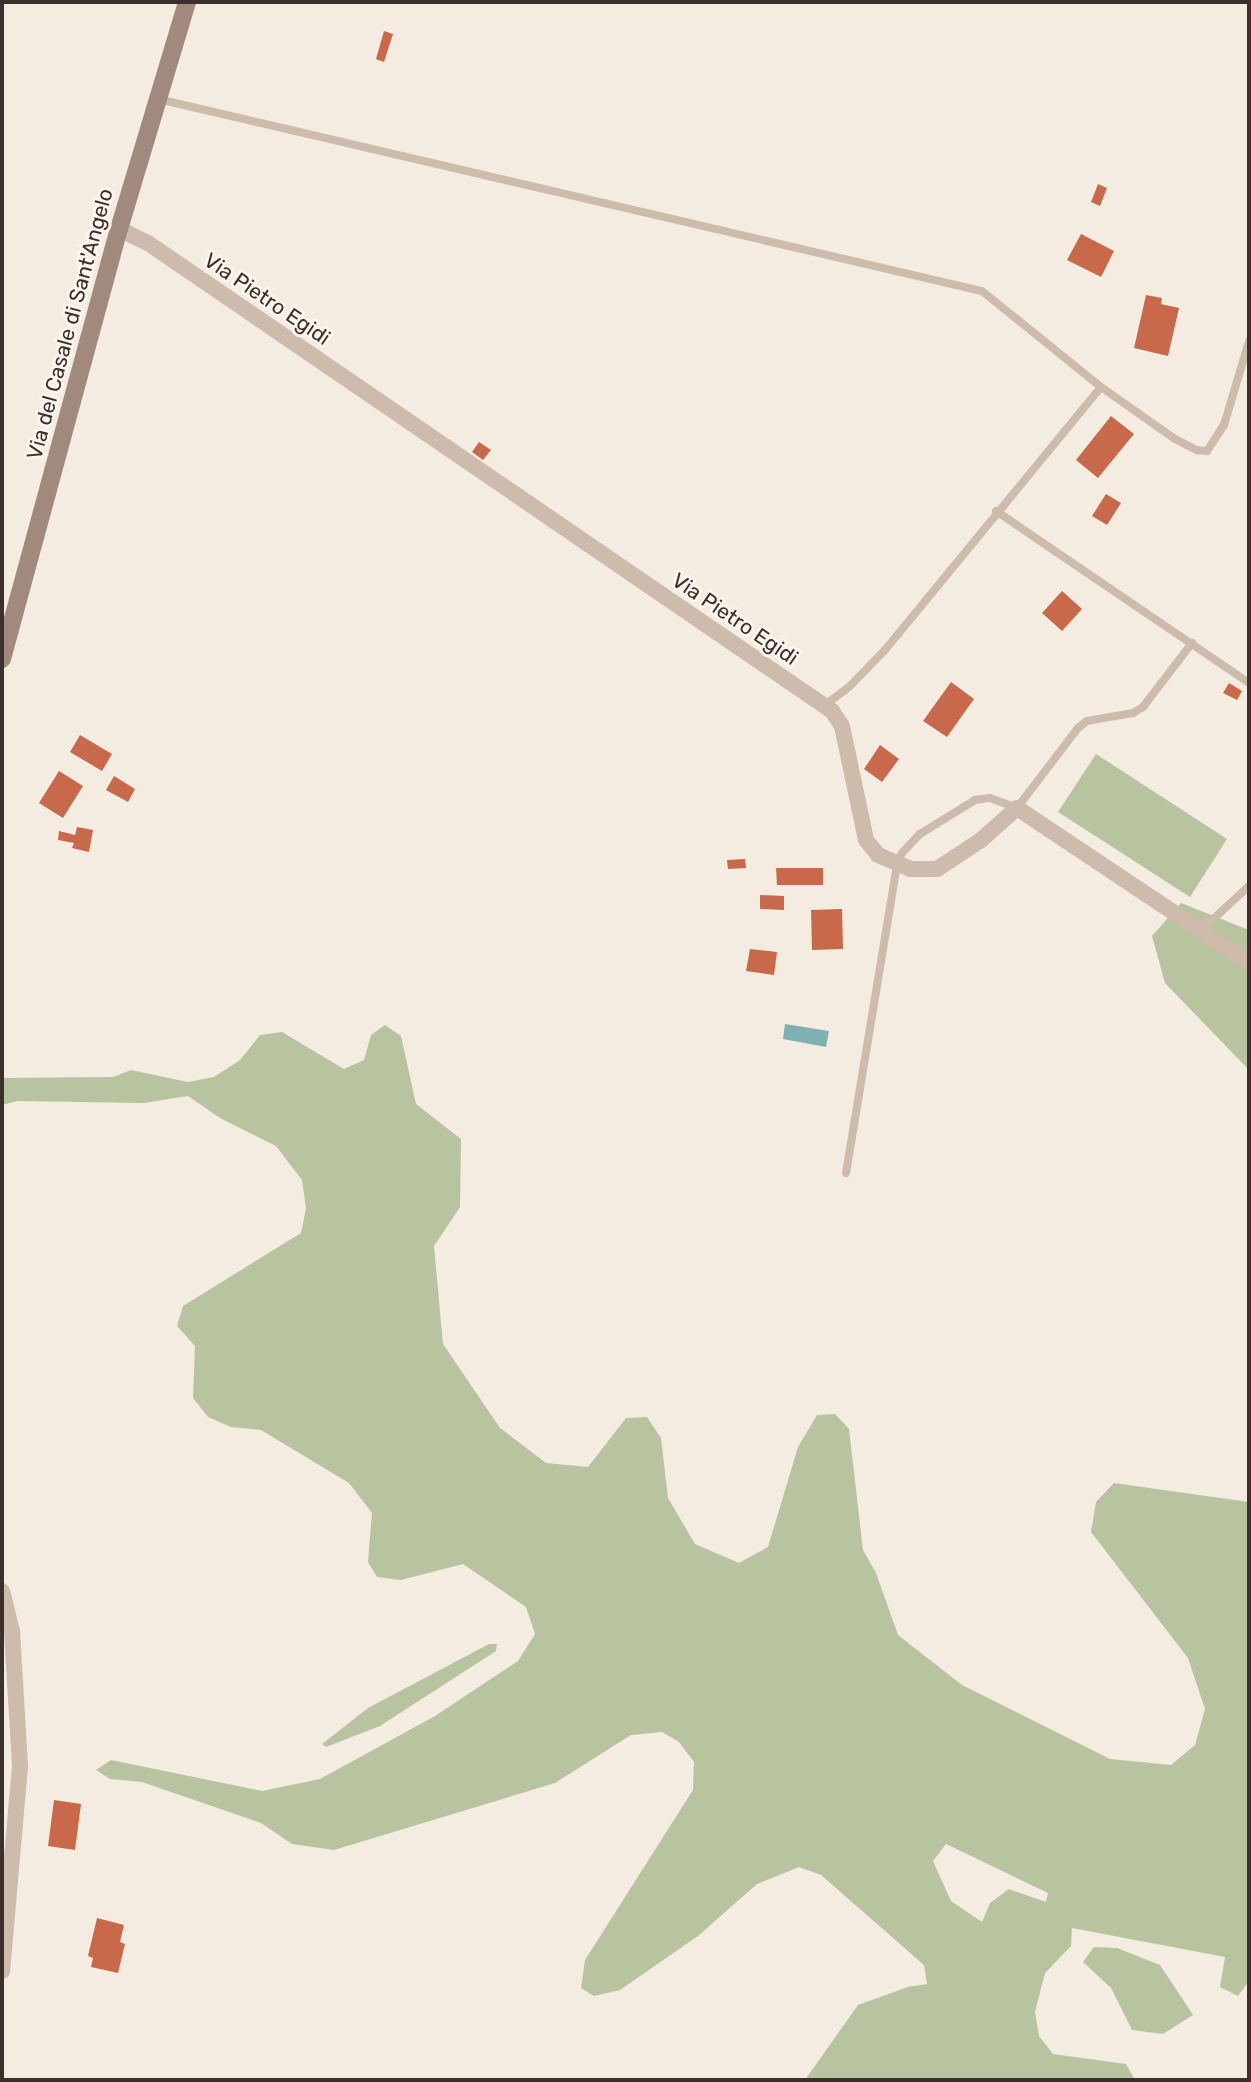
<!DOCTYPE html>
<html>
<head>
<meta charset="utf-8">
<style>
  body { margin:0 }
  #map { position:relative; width:1251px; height:2082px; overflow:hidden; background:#f4ebe1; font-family:Rubik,sans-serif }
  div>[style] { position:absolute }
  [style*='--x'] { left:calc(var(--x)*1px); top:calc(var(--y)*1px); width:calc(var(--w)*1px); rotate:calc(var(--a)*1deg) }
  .green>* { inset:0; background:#b8c4a0 }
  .water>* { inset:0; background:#7fb0b2 }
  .building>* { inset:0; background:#c8694b }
  .service>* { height:8px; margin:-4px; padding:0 4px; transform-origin:4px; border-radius:4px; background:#cdbbac }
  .minor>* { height:16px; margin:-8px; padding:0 8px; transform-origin:8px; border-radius:8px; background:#cdbbac }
  .secondary>* { height:18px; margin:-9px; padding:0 9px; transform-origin:9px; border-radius:9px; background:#a18a7d }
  span { translate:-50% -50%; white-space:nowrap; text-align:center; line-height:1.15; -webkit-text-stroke:6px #fbf5ee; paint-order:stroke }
  .street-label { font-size:21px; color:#3b302b }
  .frame { position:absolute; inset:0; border:4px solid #3b302b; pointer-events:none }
</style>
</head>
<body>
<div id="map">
  <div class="green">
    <i style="clip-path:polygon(1096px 754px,1227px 839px,1190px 897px,1058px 812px)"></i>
    <i style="clip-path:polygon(1181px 903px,1249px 930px,1249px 1070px,1165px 983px,1152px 936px)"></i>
    <i style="clip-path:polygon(evenodd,385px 1025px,401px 1036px,416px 1104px,461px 1139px,460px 1207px,434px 1246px,443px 1344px,500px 1428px,546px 1463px,588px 1467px,626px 1418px,647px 1417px,661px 1438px,668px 1498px,695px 1544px,739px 1563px,768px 1547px,798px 1447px,817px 1415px,835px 1414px,849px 1429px,863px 1550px,876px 1573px,898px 1635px,962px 1685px,1110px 1759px,1171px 1765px,1195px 1745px,1205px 1709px,1188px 1658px,1091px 1532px,1096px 1502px,1114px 1483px,1249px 1502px,1249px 1981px,1238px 1996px,1220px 1987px,1225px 1957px,1072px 1928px,1071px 1946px,1045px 1973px,1035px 2012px,1039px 2036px,1053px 2054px,1126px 2064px,1135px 2080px,805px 2080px,858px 2005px,908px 1987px,927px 1984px,924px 1965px,821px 1875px,799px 1867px,757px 1884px,698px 1936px,620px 1990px,594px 1996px,581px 1988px,585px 1960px,693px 1790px,694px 1762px,679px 1742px,662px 1732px,631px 1735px,555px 1783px,334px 1850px,292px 1844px,261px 1823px,142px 1782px,110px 1779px,96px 1770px,111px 1760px,262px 1791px,320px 1779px,435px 1716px,518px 1661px,535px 1634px,526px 1607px,463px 1564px,401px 1580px,377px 1577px,368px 1562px,372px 1513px,349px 1483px,261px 1430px,231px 1427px,208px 1417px,193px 1398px,195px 1346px,177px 1326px,183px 1306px,301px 1233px,306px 1208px,302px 1180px,276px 1146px,220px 1118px,188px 1096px,144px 1103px,17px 1101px,2px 1105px,2px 1078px,113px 1077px,131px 1070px,188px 1082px,214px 1077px,240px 1060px,260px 1035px,282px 1032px,344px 1069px,364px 1060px,371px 1035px,385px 1025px,946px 1844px,1048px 1893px,1046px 1902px,1009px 1889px,990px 1903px,982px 1922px,951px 1901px,933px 1861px,946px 1844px)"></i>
    <i style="clip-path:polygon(489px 1644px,497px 1644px,496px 1651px,380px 1726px,326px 1747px,322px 1744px,368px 1708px)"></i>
    <i style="clip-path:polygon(1094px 1947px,1117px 1948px,1160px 1965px,1193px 2015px,1163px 2034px,1132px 2030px,1111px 1988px,1083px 1962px)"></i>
  </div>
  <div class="water">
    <i style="clip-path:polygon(785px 1024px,829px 1031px,826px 1047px,783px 1039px)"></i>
  </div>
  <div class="building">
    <i style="clip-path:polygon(384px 31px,393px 34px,384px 62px,376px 59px)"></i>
    <i style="clip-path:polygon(1098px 184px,1107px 188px,1100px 206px,1091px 202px)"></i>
    <i style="clip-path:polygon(1081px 234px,1114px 251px,1101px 277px,1067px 260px)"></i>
    <i style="clip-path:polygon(1146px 295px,1162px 298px,1161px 304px,1179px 308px,1168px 356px,1134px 348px)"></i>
    <i style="clip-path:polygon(1111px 416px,1134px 434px,1098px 478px,1076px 460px)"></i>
    <i style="clip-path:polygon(479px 442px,491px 450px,483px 460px,472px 452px)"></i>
    <i style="clip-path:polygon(1106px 494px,1121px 503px,1107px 525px,1092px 516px)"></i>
    <i style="clip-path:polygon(1062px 591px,1082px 609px,1062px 631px,1042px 613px)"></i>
    <i style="clip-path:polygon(951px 682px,974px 699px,947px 737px,923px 721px)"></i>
    <i style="clip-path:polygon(1229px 683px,1242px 691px,1237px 700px,1223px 693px)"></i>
    <i style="clip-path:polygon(80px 735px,112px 754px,102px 771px,70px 752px)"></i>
    <i style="clip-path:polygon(880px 745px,899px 759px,882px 782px,864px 769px)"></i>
    <i style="clip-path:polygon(59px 771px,83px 786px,63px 818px,39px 803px)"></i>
    <i style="clip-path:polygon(114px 776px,135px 789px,128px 802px,106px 790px)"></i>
    <i style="clip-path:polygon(77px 827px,93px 830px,89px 852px,72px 848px,74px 843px,58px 840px,59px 831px,75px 835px)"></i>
    <i style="clip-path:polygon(745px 859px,746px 868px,728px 869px,727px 860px)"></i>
    <i style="clip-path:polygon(776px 868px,823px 868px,823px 885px,777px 885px)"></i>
    <i style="clip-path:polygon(760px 895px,784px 896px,784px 910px,760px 909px)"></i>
    <i style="clip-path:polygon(842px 909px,843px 949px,812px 950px,811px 910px)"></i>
    <i style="clip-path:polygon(750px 949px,777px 952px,774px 975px,746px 971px)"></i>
    <i style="clip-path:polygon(54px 1800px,81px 1804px,75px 1850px,48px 1846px)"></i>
    <i style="clip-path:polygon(97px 1918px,124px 1925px,120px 1942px,125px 1944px,118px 1973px,91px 1967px,93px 1958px,88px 1956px)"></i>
  </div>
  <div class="service">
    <i style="--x:158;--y:99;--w:846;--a:13.12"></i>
    <i style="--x:982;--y:291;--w:153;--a:38.9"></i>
    <i style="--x:996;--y:511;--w:306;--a:34.2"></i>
    <i style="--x:825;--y:705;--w:30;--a:-37"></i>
    <i style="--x:849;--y:687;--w:52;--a:-45.8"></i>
    <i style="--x:885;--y:650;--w:340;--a:-50.6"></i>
    <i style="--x:1101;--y:387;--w:90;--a:35.1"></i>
    <i style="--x:1175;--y:439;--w:25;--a:27"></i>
    <i style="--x:1197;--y:450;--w:10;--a:6"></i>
    <i style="--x:1207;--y:451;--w:31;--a:-57"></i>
    <i style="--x:1224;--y:425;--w:88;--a:-73.4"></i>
    <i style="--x:1193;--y:926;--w:17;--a:-13"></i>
    <i style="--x:1210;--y:922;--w:53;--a:-42.7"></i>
    <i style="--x:846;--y:1173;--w:313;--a:-80.6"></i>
    <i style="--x:897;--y:864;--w:12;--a:-66"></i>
    <i style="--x:902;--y:853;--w:26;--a:-47"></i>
    <i style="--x:920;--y:834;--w:65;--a:-31.7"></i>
    <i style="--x:975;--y:800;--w:15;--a:-8"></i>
    <i style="--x:990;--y:798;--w:29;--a:20"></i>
    <i style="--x:1017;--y:808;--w:101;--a:-52.7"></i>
    <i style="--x:1078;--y:728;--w:11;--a:-38"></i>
    <i style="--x:1087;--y:721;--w:47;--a:-9.9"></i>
    <i style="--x:1133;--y:713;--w:12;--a:-31"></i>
    <i style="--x:1143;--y:707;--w:81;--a:-52.6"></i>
  </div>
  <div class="minor">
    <i style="--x:119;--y:229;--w:32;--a:26"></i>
    <i style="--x:148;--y:243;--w:829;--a:34.38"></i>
    <i style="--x:832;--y:711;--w:18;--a:56"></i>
    <i style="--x:842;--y:726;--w:116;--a:78.1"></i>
    <i style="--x:866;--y:840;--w:19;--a:51"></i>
    <i style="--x:878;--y:855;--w:36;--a:23"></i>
    <i style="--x:911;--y:869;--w:26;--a:0"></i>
    <i style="--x:937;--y:869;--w:53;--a:-33.4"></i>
    <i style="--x:981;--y:840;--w:48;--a:-41.6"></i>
    <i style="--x:1017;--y:808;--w:279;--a:33.7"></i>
    <i style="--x:2;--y:1591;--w:41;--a:76"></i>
    <i style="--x:12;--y:1631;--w:135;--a:86.6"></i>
    <i style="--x:20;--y:1766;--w:206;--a:95"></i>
  </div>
  <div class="secondary">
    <i style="--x:2;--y:659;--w:446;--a:-74.8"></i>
    <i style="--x:119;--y:229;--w:237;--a:-73.3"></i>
  </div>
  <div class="street-label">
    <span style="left:267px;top:299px;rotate:34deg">Via Pietro Egidi</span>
    <span style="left:70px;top:324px;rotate:-75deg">Via del Casale di Sant'Angelo</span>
    <span style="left:735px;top:619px;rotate:34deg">Via Pietro Egidi</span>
  </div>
  <div class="frame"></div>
</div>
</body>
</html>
